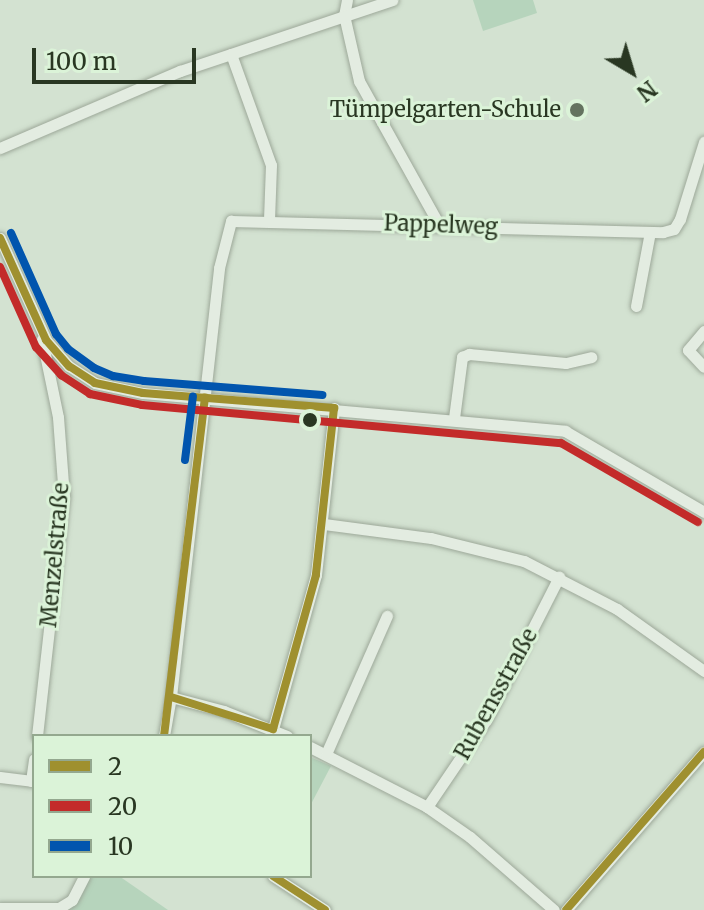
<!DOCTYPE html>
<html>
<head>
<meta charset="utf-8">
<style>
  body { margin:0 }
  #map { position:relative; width:704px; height:910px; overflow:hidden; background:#d3e2d1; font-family:Merriweather,serif }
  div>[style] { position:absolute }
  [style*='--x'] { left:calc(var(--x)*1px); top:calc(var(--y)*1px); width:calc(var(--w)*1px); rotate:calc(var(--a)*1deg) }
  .green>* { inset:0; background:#b6d4bc }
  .roads { filter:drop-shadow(0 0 2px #9da899) drop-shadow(0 0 2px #9da899) }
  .minor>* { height:11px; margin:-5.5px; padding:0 5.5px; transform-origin:5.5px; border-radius:5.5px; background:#e3ece1 }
  .bus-1>* { height:8px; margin:-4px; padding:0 4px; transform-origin:4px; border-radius:4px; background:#9f902f }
  .bus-2>* { height:8px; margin:-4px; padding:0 4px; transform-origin:4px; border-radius:4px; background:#c32b2a }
  .bus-3>* { height:8px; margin:-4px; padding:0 4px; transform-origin:4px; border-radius:4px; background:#0155ae }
  .dots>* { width:22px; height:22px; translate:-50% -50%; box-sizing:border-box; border:4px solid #dbf3d8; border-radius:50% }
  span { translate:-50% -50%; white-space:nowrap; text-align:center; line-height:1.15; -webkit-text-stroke:6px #dbf3d8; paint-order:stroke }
  .poi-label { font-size:22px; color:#293722 }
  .right { translate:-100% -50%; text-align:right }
  .street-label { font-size:22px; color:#293722 }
  .legend { position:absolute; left:32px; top:734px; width:280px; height:144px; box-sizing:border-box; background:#dbf3d8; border:2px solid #94a88f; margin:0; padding:10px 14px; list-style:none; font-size:24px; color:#293722 }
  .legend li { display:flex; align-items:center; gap:16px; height:40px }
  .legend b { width:40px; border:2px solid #94a88f }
  .north { position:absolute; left:592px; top:32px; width:80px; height:80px; -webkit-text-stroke:6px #dbf3d8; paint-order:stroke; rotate:142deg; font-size:22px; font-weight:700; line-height:32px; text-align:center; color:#293722 }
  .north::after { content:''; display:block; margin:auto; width:28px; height:36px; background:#293722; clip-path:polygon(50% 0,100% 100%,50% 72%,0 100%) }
  .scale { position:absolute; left:32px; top:48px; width:164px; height:36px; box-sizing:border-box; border:4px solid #293722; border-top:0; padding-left:10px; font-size:24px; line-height:28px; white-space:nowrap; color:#293722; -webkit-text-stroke:6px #dbf3d8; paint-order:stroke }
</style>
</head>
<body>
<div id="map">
  <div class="green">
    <i style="clip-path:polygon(473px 0,533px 0,537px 13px,483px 31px)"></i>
    <i style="clip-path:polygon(310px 757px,331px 766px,310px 806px)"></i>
    <i style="clip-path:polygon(87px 876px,119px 876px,168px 910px,62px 910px)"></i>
  </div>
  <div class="roads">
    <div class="minor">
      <i style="--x:347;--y:0;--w:15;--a:101"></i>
      <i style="--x:344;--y:15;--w:68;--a:77.2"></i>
      <i style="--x:359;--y:81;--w:165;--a:60.9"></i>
      <i style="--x:231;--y:54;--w:118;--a:70.2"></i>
      <i style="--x:271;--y:165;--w:55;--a:92.1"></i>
      <i style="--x:0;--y:148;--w:196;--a:-23.2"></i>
      <i style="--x:180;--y:71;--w:224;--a:-18.5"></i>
      <i style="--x:0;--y:238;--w:112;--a:65.7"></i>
      <i style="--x:46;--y:340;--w:35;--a:49"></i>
      <i style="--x:69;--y:366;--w:31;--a:33"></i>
      <i style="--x:95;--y:383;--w:49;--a:11.8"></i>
      <i style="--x:143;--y:393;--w:424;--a:5.1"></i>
      <i style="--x:565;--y:431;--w:161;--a:30.2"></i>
      <i style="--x:636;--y:306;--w:75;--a:-79.3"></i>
      <i style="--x:704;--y:331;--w:25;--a:130"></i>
      <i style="--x:688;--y:350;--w:23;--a:47"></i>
      <i style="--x:454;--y:418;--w:62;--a:-82.5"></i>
      <i style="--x:462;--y:357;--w:8;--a:-23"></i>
      <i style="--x:469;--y:354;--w:97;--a:5.3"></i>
      <i style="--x:566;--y:363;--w:26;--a:-13"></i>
      <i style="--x:324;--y:524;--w:108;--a:7.5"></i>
      <i style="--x:431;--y:538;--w:96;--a:13.9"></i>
      <i style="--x:524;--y:561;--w:105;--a:27.3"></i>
      <i style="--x:617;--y:609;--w:107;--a:35.5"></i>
      <i style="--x:171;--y:697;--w:55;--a:14.8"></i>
      <i style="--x:224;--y:711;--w:68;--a:21.6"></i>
      <i style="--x:273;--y:729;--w:160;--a:-74.4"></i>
      <i style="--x:316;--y:575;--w:168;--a:-83.8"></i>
      <i style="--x:37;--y:736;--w:241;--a:-83.6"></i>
      <i style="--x:64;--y:497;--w:80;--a:-94.3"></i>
      <i style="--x:58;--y:417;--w:79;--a:-101.7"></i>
      <i style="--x:164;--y:736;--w:40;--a:-80"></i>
      <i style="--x:171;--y:697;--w:432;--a:-83.6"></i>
      <i style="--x:219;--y:268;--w:49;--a:-75.7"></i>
      <i style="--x:231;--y:221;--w:432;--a:1.5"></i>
      <i style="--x:663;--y:232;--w:11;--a:-15"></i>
      <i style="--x:674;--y:229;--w:12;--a:-59"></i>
      <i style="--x:680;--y:219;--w:81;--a:-72.7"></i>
      <i style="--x:310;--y:747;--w:131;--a:27.1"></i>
      <i style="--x:427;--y:807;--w:52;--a:34.9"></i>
      <i style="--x:470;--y:837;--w:111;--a:41"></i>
      <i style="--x:326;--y:754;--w:151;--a:-66.2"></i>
      <i style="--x:0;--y:777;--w:34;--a:7"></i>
      <i style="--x:31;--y:781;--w:22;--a:-82"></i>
      <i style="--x:427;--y:807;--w:105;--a:-55.9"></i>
      <i style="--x:486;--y:720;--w:161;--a:-63"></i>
      <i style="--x:273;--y:876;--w:62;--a:33.2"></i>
      <i style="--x:0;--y:908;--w:59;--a:0"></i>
      <i style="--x:59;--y:908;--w:15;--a:-32"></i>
      <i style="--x:72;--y:900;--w:27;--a:-63"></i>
      <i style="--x:566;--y:910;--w:210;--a:-48.9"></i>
    </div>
  </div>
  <div class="bus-1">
    <i style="--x:0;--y:238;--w:112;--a:65.7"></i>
    <i style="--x:46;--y:340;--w:35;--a:49"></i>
    <i style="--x:69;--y:366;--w:31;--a:33"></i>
    <i style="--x:95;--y:383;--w:49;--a:11.8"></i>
    <i style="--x:143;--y:393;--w:192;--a:4.5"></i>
    <i style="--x:334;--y:408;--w:168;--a:96.2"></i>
    <i style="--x:316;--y:575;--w:160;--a:105.6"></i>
    <i style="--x:273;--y:729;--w:107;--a:-162.6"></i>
    <i style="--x:164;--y:736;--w:341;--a:-83.1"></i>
    <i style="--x:273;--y:876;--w:62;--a:33.2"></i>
    <i style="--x:566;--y:910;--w:210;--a:-48.9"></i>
  </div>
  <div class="bus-2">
    <i style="--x:0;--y:267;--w:88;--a:65.8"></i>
    <i style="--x:36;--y:347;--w:38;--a:48"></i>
    <i style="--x:61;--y:375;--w:35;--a:33"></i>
    <i style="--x:90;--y:394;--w:53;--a:11.9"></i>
    <i style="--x:142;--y:405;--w:421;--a:5.2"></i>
    <i style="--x:561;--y:443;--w:158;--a:30"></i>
  </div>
  <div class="bus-3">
    <i style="--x:11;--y:233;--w:111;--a:66"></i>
    <i style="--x:56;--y:334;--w:19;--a:51"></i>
    <i style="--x:68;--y:349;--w:32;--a:36"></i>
    <i style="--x:94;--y:368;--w:21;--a:23"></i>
    <i style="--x:113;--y:376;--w:31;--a:9"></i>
    <i style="--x:144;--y:381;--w:179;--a:4.5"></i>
    <i style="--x:185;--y:460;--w:64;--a:-82.9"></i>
  </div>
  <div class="dots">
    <i style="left:577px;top:110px;background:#64735f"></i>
    <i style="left:310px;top:420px;background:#293722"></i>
  </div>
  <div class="poi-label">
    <span class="right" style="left:561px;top:110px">Tümpelgarten-Schule</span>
  </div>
  <div class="street-label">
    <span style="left:441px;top:225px;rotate:2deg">Pappelweg</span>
    <span style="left:55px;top:555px;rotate:-85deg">Menzelstraße</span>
    <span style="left:496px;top:694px;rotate:-61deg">Rubensstraße</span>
  </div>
  <ul class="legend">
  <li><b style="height:10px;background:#9f902f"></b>2</li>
  <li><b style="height:10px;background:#c32b2a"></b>20</li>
  <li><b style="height:10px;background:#0155ae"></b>10</li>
  </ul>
  <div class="north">N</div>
  <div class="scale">100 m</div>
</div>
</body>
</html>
